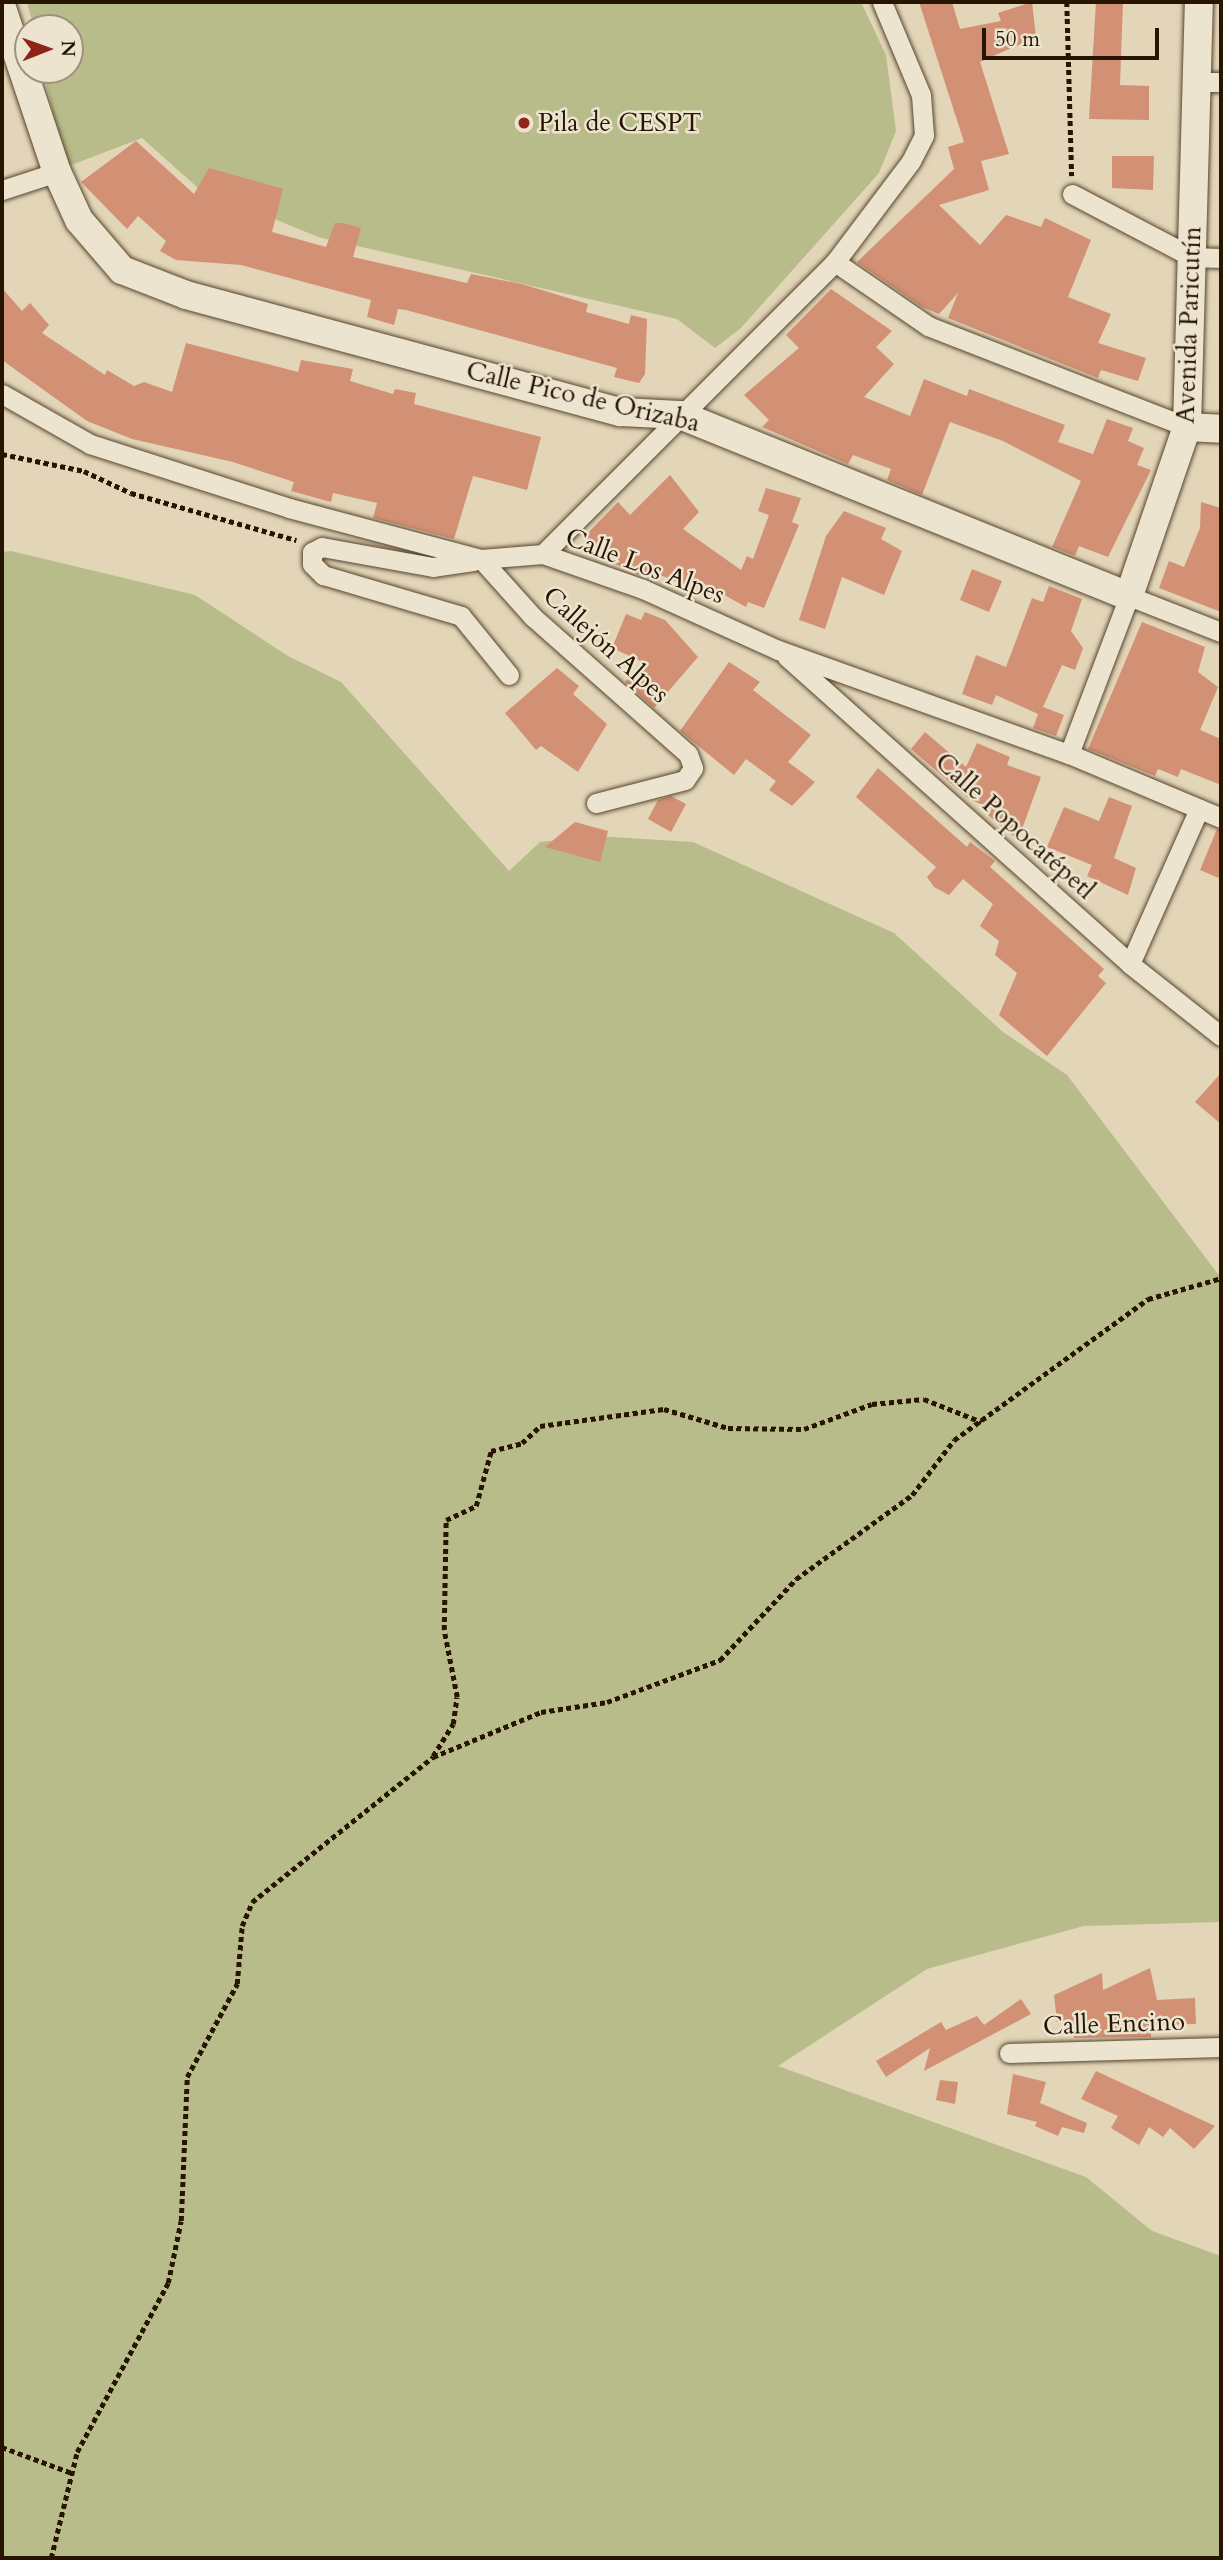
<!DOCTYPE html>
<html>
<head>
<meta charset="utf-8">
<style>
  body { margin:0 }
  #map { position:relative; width:1223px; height:2560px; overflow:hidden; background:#e3d5b7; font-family:Cardo,serif }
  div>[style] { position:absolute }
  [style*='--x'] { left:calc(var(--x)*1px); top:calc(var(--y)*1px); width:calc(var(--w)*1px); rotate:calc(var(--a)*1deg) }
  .green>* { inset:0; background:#b8bc8b }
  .building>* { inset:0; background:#d29074 }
  .path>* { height:4.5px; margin-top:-2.25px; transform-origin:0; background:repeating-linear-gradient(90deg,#271500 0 5px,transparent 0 8.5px) }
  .roads { filter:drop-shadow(0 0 2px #56452e) drop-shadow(0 0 2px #56452e) }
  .street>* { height:19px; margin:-9.5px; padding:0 9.5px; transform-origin:9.5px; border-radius:9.5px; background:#ede4d0 }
  .secondary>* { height:28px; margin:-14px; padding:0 14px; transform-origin:14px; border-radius:14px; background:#ede4d0 }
  .dots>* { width:19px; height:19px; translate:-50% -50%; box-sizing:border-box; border:4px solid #ede4d0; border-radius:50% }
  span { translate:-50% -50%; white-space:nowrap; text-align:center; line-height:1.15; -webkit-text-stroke:5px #ede4d0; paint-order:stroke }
  .poi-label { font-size:26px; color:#271500 }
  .left { translate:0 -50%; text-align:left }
  .street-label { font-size:26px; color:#271500 }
  .frame { position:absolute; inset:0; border:4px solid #271500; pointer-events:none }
  .north { position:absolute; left:14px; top:14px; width:70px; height:70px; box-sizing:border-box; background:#ede4d0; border:2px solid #9e917d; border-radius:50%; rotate:89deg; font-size:19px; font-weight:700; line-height:28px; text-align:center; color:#271500 }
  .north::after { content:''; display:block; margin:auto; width:24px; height:32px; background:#8f2418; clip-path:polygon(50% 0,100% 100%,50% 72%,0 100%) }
  .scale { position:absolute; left:982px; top:28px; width:177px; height:32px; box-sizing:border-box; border:4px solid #271500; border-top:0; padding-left:9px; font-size:21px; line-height:24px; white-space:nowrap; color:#271500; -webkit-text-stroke:5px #ede4d0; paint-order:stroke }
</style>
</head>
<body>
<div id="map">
  <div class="green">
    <i style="clip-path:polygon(27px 2px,861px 2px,886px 55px,896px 131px,879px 173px,741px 328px,715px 348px,677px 319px,318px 237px,197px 187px,142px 138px,66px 167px,43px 70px,70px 70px,70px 28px,34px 28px)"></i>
    <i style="clip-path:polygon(11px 551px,195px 595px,288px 656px,341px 682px,509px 871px,540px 842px,595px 836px,693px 842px,894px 933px,1003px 1032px,1067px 1075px,1221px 1278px,1221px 1922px,1084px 1926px,927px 1969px,778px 2066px,1086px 2177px,1152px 2231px,1221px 2256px,1221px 2558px,2px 2558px,2px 552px)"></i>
  </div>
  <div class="building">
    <i style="clip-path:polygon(919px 2px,952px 2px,960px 29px,1001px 21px,998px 13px,1032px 2px,1036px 37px,980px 62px,1009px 154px,981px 161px,989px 190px,939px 205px,980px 245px,1006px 215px,1041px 227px,1045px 218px,1091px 240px,1068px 297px,1111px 314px,1098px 343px,1146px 358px,1138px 381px,1101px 370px,1098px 378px,948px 318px,958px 293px,939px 314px,922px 307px,857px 262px,954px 169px,948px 147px,964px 142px)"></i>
    <i style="clip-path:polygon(1096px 2px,1123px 2px,1120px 85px,1149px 86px,1149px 120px,1089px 119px)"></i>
    <i style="clip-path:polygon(136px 141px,194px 194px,209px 168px,283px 189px,272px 232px,326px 247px,335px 223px,343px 223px,361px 228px,353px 257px,467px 283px,471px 274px,522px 284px,588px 304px,586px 312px,629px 324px,631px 315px,647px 319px,645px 374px,639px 383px,614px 377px,617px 368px,406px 310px,398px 309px,394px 325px,367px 317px,371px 300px,241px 265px,176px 260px,160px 251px,166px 241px,138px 216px,127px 229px,81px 182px)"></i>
    <i style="clip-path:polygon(1112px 156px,1154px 156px,1153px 190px,1112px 188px)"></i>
    <i style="clip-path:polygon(2px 288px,22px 311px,30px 303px,49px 325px,42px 333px,105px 375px,107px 370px,134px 386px,144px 382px,172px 392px,186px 343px,298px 372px,301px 360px,353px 369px,350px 381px,393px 394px,395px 389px,416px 393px,414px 404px,541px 437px,527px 490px,473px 476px,454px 539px,373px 518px,377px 503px,333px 493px,331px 502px,291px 491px,294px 482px,233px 462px,132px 439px,87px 421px,2px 360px)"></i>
    <i style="clip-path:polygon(831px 289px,892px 331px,876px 347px,894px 364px,864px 397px,910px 416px,924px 379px,967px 396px,969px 389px,1065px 425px,1058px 442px,1093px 454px,1107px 419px,1133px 428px,1128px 441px,1144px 448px,1137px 465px,1151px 470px,1108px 557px,1079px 546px,1075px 556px,1052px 547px,1081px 481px,1003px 441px,950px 422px,922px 495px,887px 480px,891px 469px,853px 455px,848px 464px,762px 427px,769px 420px,744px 395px,799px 348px,786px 335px)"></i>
    <i style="clip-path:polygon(670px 475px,699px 512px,683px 529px,741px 570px,747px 556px,753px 559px,769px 515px,758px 511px,766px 488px,801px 498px,792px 522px,799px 525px,764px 608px,748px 602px,746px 607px,701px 582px,696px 589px,650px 571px,645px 577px,632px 572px,607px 560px,584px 537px,618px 502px,630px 515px)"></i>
    <i style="clip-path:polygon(1201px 502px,1221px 508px,1221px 612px,1159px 588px,1169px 561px,1184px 567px,1200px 528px)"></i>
    <i style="clip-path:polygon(844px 511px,886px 528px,881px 539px,902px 551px,884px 595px,842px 577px,825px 629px,799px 620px,826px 536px)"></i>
    <i style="clip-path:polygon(972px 569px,1002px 581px,989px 612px,960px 600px)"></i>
    <i style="clip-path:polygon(1049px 586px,1082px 599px,1071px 631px,1083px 648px,1075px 670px,1062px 665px,1043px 707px,1064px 715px,1056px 736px,1033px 728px,1038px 714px,996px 695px,992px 705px,962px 694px,976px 655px,1006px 667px,1032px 598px,1043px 602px)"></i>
    <i style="clip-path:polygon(645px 612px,665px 620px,698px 657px,654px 708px,625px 682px,643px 662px,612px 648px,626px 614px,641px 620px)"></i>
    <i style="clip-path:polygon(1142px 622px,1205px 647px,1198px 672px,1218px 687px,1200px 730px,1221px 739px,1221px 785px,1181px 769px,1178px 777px,1158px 769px,1155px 776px,1088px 749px)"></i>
    <i style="clip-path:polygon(729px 662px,760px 682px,753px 690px,811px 735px,788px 762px,815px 782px,792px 806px,769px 790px,776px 781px,746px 759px,734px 775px,680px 731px)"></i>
    <i style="clip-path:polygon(557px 668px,579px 686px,573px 694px,607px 724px,578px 772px,541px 746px,536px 750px,505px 713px)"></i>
    <i style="clip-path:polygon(925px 732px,966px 767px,977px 743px,1010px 757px,1007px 765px,1041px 777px,1018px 840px,988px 815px,992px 809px,969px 799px,911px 749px)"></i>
    <i style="clip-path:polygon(878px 768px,967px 847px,970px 842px,995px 861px,990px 867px,1104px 969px,1098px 976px,1106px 983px,1047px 1056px,999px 1015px,1017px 973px,995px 955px,999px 941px,980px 926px,993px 904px,963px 879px,949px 895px,934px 887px,927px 877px,936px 867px,856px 797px)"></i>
    <i style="clip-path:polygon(671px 796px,686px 804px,671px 832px,648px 819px,658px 800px)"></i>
    <i style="clip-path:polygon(1109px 797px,1132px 806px,1114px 858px,1136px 868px,1128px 895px,1087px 876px,1092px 865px,1047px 847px,1064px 807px,1099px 821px)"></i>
    <i style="clip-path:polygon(575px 822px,608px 831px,600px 862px,545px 847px)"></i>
    <i style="clip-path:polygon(1217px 829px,1221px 830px,1221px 879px,1200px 870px)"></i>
    <i style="clip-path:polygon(1221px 1073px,1221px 1124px,1195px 1102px)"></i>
    <i style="clip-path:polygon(1150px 1968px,1157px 2000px,1195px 1998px,1196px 2024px,1151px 2025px,1151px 2037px,1074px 2038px,1071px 2020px,1057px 2022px,1054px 1995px,1102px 1973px,1103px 1990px)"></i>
    <i style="clip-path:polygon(1021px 1999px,1031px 2014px,924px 2071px,930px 2048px,886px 2077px,876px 2061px,941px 2022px,946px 2030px,977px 2016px,984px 2025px)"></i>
    <i style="clip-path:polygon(1096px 2071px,1215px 2126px,1194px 2149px,1170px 2128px,1163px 2137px,1149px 2127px,1139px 2145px,1111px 2128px,1118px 2116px,1081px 2099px)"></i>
    <i style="clip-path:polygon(1013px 2074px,1046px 2082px,1040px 2103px,1087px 2123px,1084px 2133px,1062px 2127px,1058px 2136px,1035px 2126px,1037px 2122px,1007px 2114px)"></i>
    <i style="clip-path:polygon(940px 2080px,958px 2082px,955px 2104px,936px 2100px)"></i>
  </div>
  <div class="path">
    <i style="--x:1067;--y:2;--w:174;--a:88.4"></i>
    <i style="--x:2;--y:454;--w:84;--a:11.7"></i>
    <i style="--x:84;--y:471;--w:52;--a:25.1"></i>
    <i style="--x:131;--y:493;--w:172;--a:15.9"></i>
    <i style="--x:433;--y:1756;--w:38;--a:-58"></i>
    <i style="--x:453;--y:1724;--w:27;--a:-82"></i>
    <i style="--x:457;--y:1697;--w:68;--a:-101"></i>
    <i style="--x:444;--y:1630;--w:110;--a:-89"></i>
    <i style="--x:446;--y:1520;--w:33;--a:-25"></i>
    <i style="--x:476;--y:1506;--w:57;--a:-74.7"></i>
    <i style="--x:491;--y:1451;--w:32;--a:-14"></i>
    <i style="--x:522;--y:1443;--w:25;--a:-43"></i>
    <i style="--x:540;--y:1426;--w:125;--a:-7.8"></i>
    <i style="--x:664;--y:1409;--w:67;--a:16.5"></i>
    <i style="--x:728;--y:1428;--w:76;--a:0.8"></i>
    <i style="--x:804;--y:1429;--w:72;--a:-20.2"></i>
    <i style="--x:872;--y:1404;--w:52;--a:-5.5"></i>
    <i style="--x:924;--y:1399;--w:62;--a:21.6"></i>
    <i style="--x:2;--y:2447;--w:75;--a:20.4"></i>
    <i style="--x:51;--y:2558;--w:109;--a:-76.2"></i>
    <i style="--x:77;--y:2452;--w:192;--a:-61.7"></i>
    <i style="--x:168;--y:2283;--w:63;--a:-78.2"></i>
    <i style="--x:181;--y:2221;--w:144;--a:-87.6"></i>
    <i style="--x:187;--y:2077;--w:106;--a:-61.7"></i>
    <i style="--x:237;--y:1984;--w:58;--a:-85.1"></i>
    <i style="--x:242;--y:1926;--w:26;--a:-67"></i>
    <i style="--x:252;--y:1902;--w:232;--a:-38.7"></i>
    <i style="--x:433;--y:1757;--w:117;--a:-22.6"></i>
    <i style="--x:541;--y:1712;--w:67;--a:-8.6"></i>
    <i style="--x:607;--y:1702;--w:121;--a:-20.4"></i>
    <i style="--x:720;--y:1660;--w:111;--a:-46.8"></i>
    <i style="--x:796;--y:1579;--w:143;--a:-35.9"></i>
    <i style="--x:912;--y:1495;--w:69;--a:-52.6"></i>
    <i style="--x:954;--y:1440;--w:240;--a:-36"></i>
    <i style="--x:1148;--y:1299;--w:76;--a:-16"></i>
  </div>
  <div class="roads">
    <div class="street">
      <i style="--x:1197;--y:82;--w:24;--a:0"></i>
      <i style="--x:2;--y:190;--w:58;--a:-18.1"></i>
      <i style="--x:1072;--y:194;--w:136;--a:27.7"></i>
      <i style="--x:1192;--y:257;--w:29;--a:2"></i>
      <i style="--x:835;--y:262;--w:113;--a:34.5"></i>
      <i style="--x:928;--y:326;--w:278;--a:21.3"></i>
      <i style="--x:2;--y:394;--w:101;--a:29.6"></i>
      <i style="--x:90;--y:444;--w:209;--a:17.8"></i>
      <i style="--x:289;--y:508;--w:199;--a:14.9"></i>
      <i style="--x:481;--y:559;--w:62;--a:-4.6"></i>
      <i style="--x:543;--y:554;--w:106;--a:19.3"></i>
      <i style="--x:643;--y:589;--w:148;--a:24.3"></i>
      <i style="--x:778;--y:650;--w:309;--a:19.7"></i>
      <i style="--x:1069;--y:754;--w:165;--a:22.8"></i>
      <i style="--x:543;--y:554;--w:413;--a:-45"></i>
      <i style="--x:835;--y:262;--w:126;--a:-53"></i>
      <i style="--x:911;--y:161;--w:29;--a:-63"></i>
      <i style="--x:924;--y:135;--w:40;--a:-94.3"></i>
      <i style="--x:921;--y:95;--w:101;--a:-112.8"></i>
      <i style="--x:481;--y:559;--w:78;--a:48.1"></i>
      <i style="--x:533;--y:617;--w:207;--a:41.5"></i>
      <i style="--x:688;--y:754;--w:15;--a:70"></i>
      <i style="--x:693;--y:768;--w:14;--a:124"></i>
      <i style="--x:685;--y:780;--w:92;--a:165.5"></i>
      <i style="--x:473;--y:561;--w:40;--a:171.5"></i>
      <i style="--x:433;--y:567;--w:113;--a:-169.8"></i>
      <i style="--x:322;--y:547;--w:11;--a:153"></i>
      <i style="--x:312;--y:552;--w:12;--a:90"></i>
      <i style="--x:312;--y:564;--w:16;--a:45"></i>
      <i style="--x:323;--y:575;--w:144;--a:16.5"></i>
      <i style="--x:461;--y:616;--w:76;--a:50.9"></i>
      <i style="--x:787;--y:657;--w:460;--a:41.8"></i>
      <i style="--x:1130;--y:964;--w:116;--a:38.4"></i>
      <i style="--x:1069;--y:754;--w:169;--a:-69.2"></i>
      <i style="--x:1129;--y:596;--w:99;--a:21.4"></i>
      <i style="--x:1130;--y:964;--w:170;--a:-66"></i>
      <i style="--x:1009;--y:2053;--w:212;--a:-1.6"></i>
    </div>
    <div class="secondary">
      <i style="--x:2;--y:8;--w:173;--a:71.5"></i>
      <i style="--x:57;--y:172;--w:53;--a:65.4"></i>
      <i style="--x:79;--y:220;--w:66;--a:49.3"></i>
      <i style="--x:122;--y:270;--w:69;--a:21.3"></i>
      <i style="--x:186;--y:295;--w:450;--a:15.1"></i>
      <i style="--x:621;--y:412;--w:59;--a:2.9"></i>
      <i style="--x:680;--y:415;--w:484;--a:22"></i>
      <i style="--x:1129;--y:596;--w:179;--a:-71.1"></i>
      <i style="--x:1187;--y:427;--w:425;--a:-88.4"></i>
      <i style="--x:1187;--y:427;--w:34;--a:3"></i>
    </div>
  </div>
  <div class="dots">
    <i style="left:524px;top:123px;background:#8f2418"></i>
  </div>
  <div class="poi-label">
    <span class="left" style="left:538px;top:123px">Pila de CESPT</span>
  </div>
  <div class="street-label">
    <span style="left:1189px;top:325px;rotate:-88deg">Avenida Paricutín</span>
    <span style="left:583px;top:397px;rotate:13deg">Calle Pico de Orizaba</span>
    <span style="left:645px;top:566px;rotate:21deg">Calle Los Alpes</span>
    <span style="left:606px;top:645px;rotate:42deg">Callejón Alpes</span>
    <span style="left:1015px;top:826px;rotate:42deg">Calle Popocatépetl</span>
    <span style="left:1114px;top:2024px;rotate:-2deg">Calle Encino</span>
  </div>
  <div class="frame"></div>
  <div class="north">N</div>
  <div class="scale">50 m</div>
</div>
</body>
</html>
